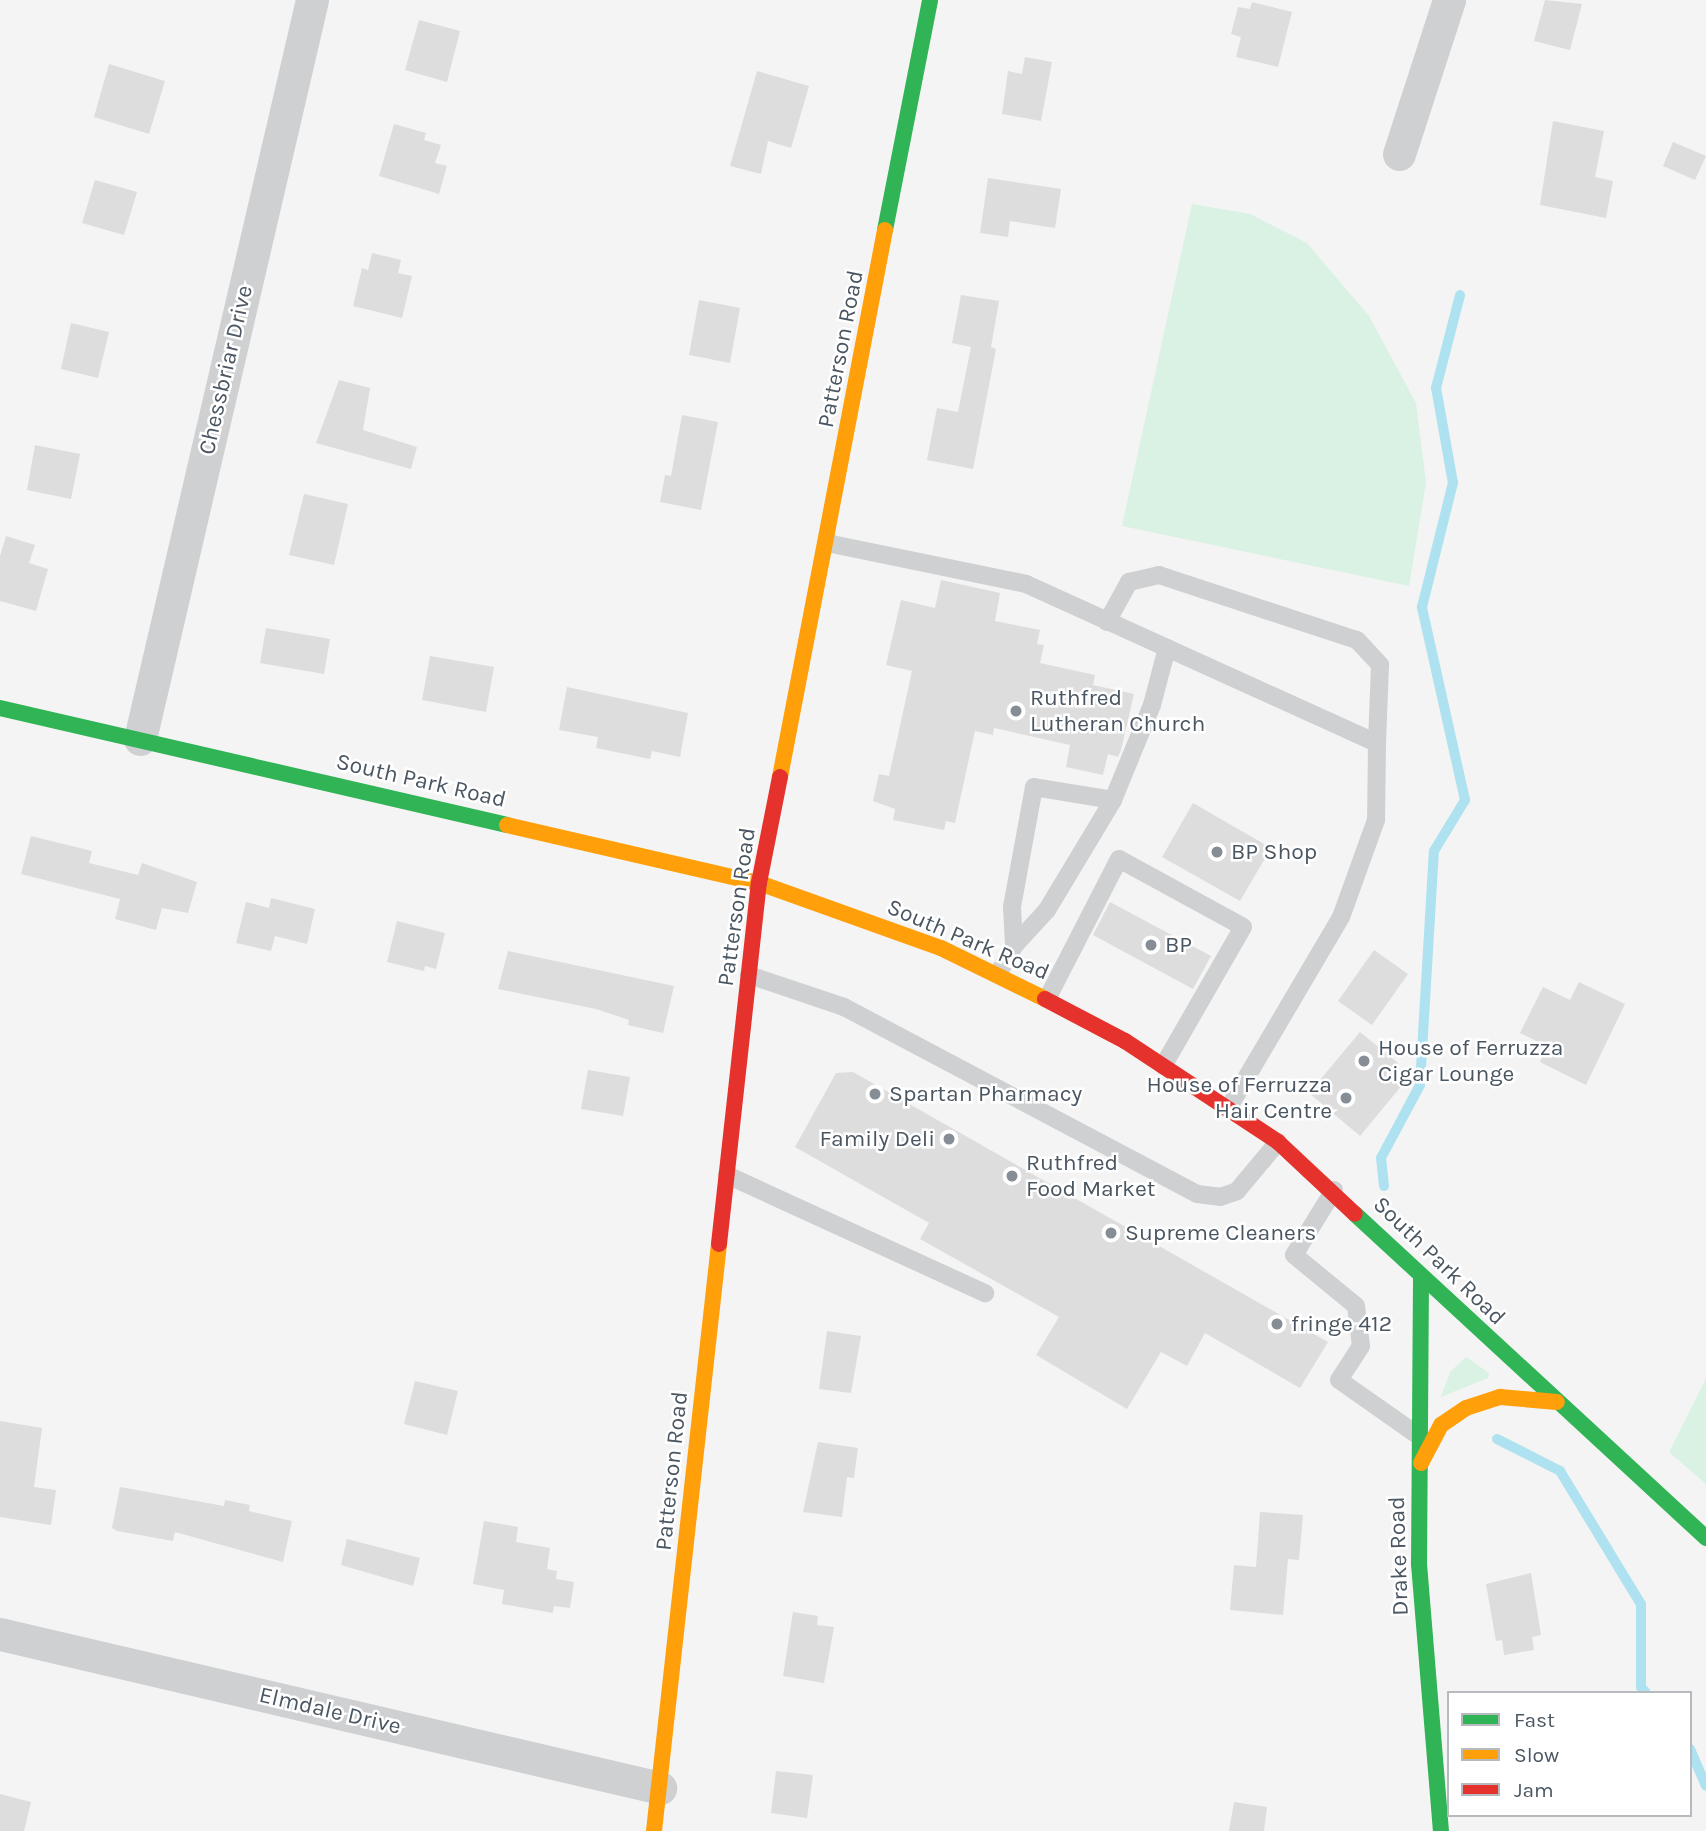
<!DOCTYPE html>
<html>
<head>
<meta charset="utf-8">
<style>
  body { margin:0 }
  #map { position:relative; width:1706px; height:1831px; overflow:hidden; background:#f4f4f4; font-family:Karla,sans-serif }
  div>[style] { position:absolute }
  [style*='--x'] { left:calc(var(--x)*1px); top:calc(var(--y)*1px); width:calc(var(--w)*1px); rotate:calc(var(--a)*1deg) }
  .green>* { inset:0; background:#d9f2e3 }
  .stream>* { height:10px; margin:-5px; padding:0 5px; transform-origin:5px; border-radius:5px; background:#aee2f0 }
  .building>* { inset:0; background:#ddddde }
  .lane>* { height:18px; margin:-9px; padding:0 9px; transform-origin:9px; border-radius:9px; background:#ced0d2 }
  .street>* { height:33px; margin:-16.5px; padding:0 16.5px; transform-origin:16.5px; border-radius:16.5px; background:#ced0d2 }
  .fast>* { height:16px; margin:-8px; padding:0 8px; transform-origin:8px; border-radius:8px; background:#30b455 }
  .slow>* { height:16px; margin:-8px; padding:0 8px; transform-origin:8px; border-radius:8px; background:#ff9f0a }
  .jam>* { height:16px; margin:-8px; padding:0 8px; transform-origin:8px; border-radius:8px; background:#e5322d }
  .dots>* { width:19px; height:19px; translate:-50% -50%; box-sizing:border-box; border:4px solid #fff; border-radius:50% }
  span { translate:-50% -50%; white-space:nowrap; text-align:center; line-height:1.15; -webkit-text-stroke:5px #fff; paint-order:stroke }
  .street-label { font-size:23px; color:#4a5661 }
  .poi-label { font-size:23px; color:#4a5661 }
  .left { translate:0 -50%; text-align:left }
  .right { translate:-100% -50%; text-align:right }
  .legend { position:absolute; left:1447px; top:1691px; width:245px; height:126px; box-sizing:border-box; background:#fff; border:2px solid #b7bbc0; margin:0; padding:9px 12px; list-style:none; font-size:21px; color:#4a5661 }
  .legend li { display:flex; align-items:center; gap:14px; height:35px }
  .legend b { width:35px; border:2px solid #b7bbc0 }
</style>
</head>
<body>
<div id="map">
  <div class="green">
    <i style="clip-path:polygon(1192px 204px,1250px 214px,1307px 243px,1369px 316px,1416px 403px,1426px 483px,1409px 586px,1122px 526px)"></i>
    <i style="clip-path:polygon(1466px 1357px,1489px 1373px,1488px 1378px,1441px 1397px,1450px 1372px)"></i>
    <i style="clip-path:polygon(1706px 1378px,1706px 1484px,1669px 1452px)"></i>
  </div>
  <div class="stream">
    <i style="--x:1384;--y:1186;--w:28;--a:-96"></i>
    <i style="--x:1381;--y:1158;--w:83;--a:-61.9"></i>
    <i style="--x:1420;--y:1085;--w:234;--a:-86.6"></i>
    <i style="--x:1434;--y:851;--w:60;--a:-58.7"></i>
    <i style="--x:1465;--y:800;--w:198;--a:-102.6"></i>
    <i style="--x:1422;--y:607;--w:128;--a:-76"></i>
    <i style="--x:1453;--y:483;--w:97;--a:-100.1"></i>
    <i style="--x:1436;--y:388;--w:96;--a:-75.5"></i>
    <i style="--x:1497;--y:1439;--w:71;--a:26.9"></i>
    <i style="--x:1560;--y:1471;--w:156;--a:58.7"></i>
    <i style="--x:1641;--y:1604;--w:83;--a:90"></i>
    <i style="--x:1641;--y:1687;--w:8;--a:50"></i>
    <i style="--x:1690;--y:1749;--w:40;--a:66.6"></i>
  </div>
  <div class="building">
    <i style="clip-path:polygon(1545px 0,1582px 4px,1570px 50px,1534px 41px)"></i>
    <i style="clip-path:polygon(1252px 2px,1292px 12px,1278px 67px,1236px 57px,1241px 37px,1231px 34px,1238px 7px,1250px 9px)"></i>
    <i style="clip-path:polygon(419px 20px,460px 31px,447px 82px,405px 70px)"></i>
    <i style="clip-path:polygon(1025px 57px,1052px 62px,1041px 121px,1002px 114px,1008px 71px,1022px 74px)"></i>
    <i style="clip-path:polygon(109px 64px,165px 81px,149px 134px,94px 117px)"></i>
    <i style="clip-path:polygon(757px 71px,809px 86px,791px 148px,768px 141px,761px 174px,730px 166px)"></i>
    <i style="clip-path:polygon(1553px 121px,1604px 131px,1595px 177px,1613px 181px,1606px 218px,1540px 205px)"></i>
    <i style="clip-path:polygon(394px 124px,426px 133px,424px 140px,441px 145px,435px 163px,447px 166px,439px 194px,379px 176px)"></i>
    <i style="clip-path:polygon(1673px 142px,1706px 156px,1695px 180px,1663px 166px)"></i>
    <i style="clip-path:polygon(988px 178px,1061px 189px,1055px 228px,1010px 221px,1008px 237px,980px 233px)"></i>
    <i style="clip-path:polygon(95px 180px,137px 192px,124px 235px,82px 223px)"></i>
    <i style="clip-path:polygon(372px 253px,401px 260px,398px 273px,412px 276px,402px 318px,353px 306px,362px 268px,368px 270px)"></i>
    <i style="clip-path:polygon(961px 295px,999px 301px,991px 347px,996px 349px,973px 469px,927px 460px,937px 408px,958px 412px,971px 347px,952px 343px)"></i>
    <i style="clip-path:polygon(699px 300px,740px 308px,730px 363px,689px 355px)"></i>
    <i style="clip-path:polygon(71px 323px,109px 332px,98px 378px,61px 369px)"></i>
    <i style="clip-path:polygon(339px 380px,370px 388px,363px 430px,417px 447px,411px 469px,316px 443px)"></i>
    <i style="clip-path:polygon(682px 415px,718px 422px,701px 510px,660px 502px,665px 475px,671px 476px)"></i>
    <i style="clip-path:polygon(35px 445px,80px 454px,71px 499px,27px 490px)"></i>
    <i style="clip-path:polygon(304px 494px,348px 504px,334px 565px,289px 555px)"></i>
    <i style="clip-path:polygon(6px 536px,35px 545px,29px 563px,48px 569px,36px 611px,0 601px,0 556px)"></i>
    <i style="clip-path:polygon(941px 580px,1000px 593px,995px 621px,1040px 630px,1037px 644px,1044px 645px,1040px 663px,1095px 675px,1093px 685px,1134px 694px,1121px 750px,1118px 757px,1108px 754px,1103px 775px,1066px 767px,1070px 745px,994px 728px,993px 735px,975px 731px,955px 823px,946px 821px,944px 830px,893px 820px,895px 809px,873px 801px,879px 774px,889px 776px,912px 671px,886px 665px,901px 600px,935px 608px)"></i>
    <i style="clip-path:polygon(266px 628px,330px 639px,324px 674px,260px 663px)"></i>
    <i style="clip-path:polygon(430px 656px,494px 667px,486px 712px,422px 700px)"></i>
    <i style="clip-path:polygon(567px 687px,688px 713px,680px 757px,652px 751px,650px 759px,596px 748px,598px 737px,559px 730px)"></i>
    <i style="clip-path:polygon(1193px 803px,1271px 848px,1240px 901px,1162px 857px)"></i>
    <i style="clip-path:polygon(31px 836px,92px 851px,89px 863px,138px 875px,142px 863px,197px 882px,188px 913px,162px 908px,156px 930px,115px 919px,120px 899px,21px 874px)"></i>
    <i style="clip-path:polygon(271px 898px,315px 909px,307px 944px,275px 936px,271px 951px,236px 943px,246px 902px,269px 908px)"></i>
    <i style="clip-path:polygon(1110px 902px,1211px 956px,1193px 989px,1093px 935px)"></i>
    <i style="clip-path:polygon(397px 921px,445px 933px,436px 969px,425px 966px,424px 971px,387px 962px)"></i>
    <i style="clip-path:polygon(1374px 950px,1408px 974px,1372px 1025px,1338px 1001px)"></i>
    <i style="clip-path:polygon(508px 951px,674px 986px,663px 1033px,628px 1025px,629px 1020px,596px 1009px,498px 989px)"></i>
    <i style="clip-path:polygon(1579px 982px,1625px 1004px,1586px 1085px,1540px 1062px,1547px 1046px,1520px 1033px,1543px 987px,1570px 1000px)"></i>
    <i style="clip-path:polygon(1360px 1032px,1398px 1063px,1390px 1073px,1403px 1084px,1360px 1136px,1309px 1093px)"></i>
    <i style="clip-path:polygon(588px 1070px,630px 1077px,623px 1116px,581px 1109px)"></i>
    <i style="clip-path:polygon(853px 1072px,1328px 1342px,1300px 1388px,1205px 1333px,1187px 1366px,1161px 1352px,1127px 1409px,1036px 1355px,1059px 1317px,920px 1239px,929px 1223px,795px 1147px,836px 1073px)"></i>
    <i style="clip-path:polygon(827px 1331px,861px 1336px,851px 1393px,819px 1389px)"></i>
    <i style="clip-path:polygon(415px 1381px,458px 1391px,447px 1435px,404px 1424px)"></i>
    <i style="clip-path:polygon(0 1421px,42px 1428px,34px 1487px,56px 1490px,51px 1525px,0 1517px)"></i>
    <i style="clip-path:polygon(818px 1442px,858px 1448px,854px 1478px,847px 1477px,842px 1517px,803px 1512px)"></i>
    <i style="clip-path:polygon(120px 1487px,224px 1506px,225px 1500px,250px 1505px,249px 1511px,292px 1521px,283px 1562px,175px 1532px,173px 1541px,117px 1531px,112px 1528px)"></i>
    <i style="clip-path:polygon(1260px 1512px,1303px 1515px,1299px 1560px,1288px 1559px,1283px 1615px,1230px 1610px,1234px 1565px,1256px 1567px)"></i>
    <i style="clip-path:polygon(484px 1521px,518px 1527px,516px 1542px,550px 1548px,547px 1569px,557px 1571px,556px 1579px,574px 1582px,570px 1608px,554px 1606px,553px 1613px,502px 1604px,504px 1590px,473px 1584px)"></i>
    <i style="clip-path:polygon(347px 1539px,420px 1558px,413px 1586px,341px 1565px)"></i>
    <i style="clip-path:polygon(1531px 1573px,1541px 1635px,1532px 1637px,1534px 1650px,1504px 1655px,1502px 1640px,1496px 1641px,1486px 1584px)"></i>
    <i style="clip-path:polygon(793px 1612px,818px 1616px,817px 1625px,834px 1627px,824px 1683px,783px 1676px)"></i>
    <i style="clip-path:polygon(776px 1771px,813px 1775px,807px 1818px,771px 1813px)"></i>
    <i style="clip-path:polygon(0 1794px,31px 1802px,24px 1831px,0 1831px)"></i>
    <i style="clip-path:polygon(1234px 1802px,1267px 1807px,1264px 1831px,1229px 1831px)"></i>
  </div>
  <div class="lane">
    <i style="--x:827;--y:543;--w:203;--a:11.6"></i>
    <i style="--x:1026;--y:584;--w:385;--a:24.4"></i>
    <i style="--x:1377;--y:743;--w:77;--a:90.7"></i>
    <i style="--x:1376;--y:820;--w:103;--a:109.8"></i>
    <i style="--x:1341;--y:917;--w:223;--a:120.5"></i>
    <i style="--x:1107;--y:622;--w:46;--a:-61.2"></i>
    <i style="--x:1129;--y:582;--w:31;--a:-13"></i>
    <i style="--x:1159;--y:575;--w:208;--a:18.2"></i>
    <i style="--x:1357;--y:640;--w:34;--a:47"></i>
    <i style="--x:1380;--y:665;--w:78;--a:92.2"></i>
    <i style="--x:1113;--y:800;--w:103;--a:-67.7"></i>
    <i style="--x:1152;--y:705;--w:59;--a:-75.3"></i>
    <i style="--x:998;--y:974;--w:32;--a:-60"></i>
    <i style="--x:1014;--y:946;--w:49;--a:-47.5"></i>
    <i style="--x:1047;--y:910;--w:128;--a:-59"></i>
    <i style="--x:1113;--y:800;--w:80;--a:-170.7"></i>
    <i style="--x:1034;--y:787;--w:122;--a:100.4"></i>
    <i style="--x:1012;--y:907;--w:39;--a:87"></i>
    <i style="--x:749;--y:975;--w:100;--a:18.6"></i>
    <i style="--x:844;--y:1007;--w:399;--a:27.9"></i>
    <i style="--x:1197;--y:1194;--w:23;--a:7"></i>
    <i style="--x:1220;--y:1197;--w:18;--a:-19"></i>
    <i style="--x:1237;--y:1191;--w:64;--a:-50.1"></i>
    <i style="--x:1047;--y:999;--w:157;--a:-62.8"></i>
    <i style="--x:1119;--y:859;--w:141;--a:28.7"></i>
    <i style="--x:1243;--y:927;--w:160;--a:119.9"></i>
    <i style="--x:727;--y:1175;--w:284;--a:24.6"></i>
    <i style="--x:1334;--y:1190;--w:76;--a:121.6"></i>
    <i style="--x:1294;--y:1255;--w:80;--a:39.4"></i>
    <i style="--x:1356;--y:1306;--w:40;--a:82.9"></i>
    <i style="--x:1361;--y:1346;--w:40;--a:122.9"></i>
    <i style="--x:1339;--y:1380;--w:99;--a:35.1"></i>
  </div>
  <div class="street">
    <i style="--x:1399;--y:154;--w:162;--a:-72"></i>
    <i style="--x:140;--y:739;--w:759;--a:-76.9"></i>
    <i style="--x:0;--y:1634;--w:678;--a:13.13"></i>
  </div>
  <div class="fast">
    <i style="--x:885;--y:230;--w:234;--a:-78.9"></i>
    <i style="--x:0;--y:708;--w:520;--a:12.99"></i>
    <i style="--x:1355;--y:1214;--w:478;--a:42.7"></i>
    <i style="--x:1421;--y:1279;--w:285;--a:90.4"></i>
    <i style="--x:1419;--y:1564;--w:268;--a:85.3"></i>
  </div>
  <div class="slow">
    <i style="--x:780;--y:777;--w:557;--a:-79.13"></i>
    <i style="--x:507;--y:825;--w:259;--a:13"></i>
    <i style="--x:759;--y:883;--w:193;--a:19.7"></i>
    <i style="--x:941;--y:948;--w:116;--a:26.1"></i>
    <i style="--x:1421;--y:1463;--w:43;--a:-62.2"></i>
    <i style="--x:1441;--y:1425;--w:30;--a:-34"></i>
    <i style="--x:1466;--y:1408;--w:36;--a:-18"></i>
    <i style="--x:1500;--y:1397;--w:57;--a:5"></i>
    <i style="--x:654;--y:1831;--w:591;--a:-83.68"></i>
  </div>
  <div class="jam">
    <i style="--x:1045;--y:999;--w:90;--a:27.7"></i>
    <i style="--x:1125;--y:1041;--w:183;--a:33.4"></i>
    <i style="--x:1278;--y:1142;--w:105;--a:43.1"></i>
    <i style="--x:719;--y:1244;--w:363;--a:-83.7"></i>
    <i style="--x:759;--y:883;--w:108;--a:-78.8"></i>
  </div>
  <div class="dots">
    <i style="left:1016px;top:711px;background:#868d94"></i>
    <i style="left:1217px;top:852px;background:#868d94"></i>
    <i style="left:1151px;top:945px;background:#868d94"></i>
    <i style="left:1364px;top:1061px;background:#868d94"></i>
    <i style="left:875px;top:1094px;background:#868d94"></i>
    <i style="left:1346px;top:1098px;background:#868d94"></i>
    <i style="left:949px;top:1139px;background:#868d94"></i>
    <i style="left:1012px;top:1176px;background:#868d94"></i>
    <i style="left:1111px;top:1233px;background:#868d94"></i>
    <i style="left:1277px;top:1324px;background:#868d94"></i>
  </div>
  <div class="street-label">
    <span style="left:841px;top:349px;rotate:-79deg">Patterson Road</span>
    <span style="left:226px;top:370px;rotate:-77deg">Chessbriar Drive</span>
    <span style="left:421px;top:781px;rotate:13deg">South Park Road</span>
    <span style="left:737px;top:907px;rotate:-82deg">Patterson Road</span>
    <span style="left:968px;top:940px;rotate:23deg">South Park Road</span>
    <span style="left:1439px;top:1261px;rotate:44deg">South Park Road</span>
    <span style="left:672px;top:1471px;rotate:-84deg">Patterson Road</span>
    <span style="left:1399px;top:1556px;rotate:-92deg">Drake Road</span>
    <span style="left:330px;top:1711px;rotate:13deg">Elmdale Drive</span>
  </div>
  <div class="poi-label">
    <span class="left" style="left:1030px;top:711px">Ruthfred<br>Lutheran Church</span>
    <span class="left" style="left:1231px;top:852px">BP Shop</span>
    <span class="left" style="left:1165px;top:945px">BP</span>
    <span class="left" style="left:1378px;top:1061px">House of Ferruzza<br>Cigar Lounge</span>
    <span class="right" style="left:1332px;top:1098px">House of Ferruzza<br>Hair Centre</span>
    <span class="left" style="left:889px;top:1094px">Spartan Pharmacy</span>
    <span class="right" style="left:935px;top:1139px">Family Deli</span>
    <span class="left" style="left:1026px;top:1176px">Ruthfred<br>Food Market</span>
    <span class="left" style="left:1125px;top:1233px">Supreme Cleaners</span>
    <span class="left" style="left:1291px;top:1324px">fringe 412</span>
  </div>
  <ul class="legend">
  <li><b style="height:9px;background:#30b455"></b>Fast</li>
  <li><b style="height:9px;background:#ff9f0a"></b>Slow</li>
  <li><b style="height:9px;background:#e5322d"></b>Jam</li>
  </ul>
</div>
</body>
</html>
